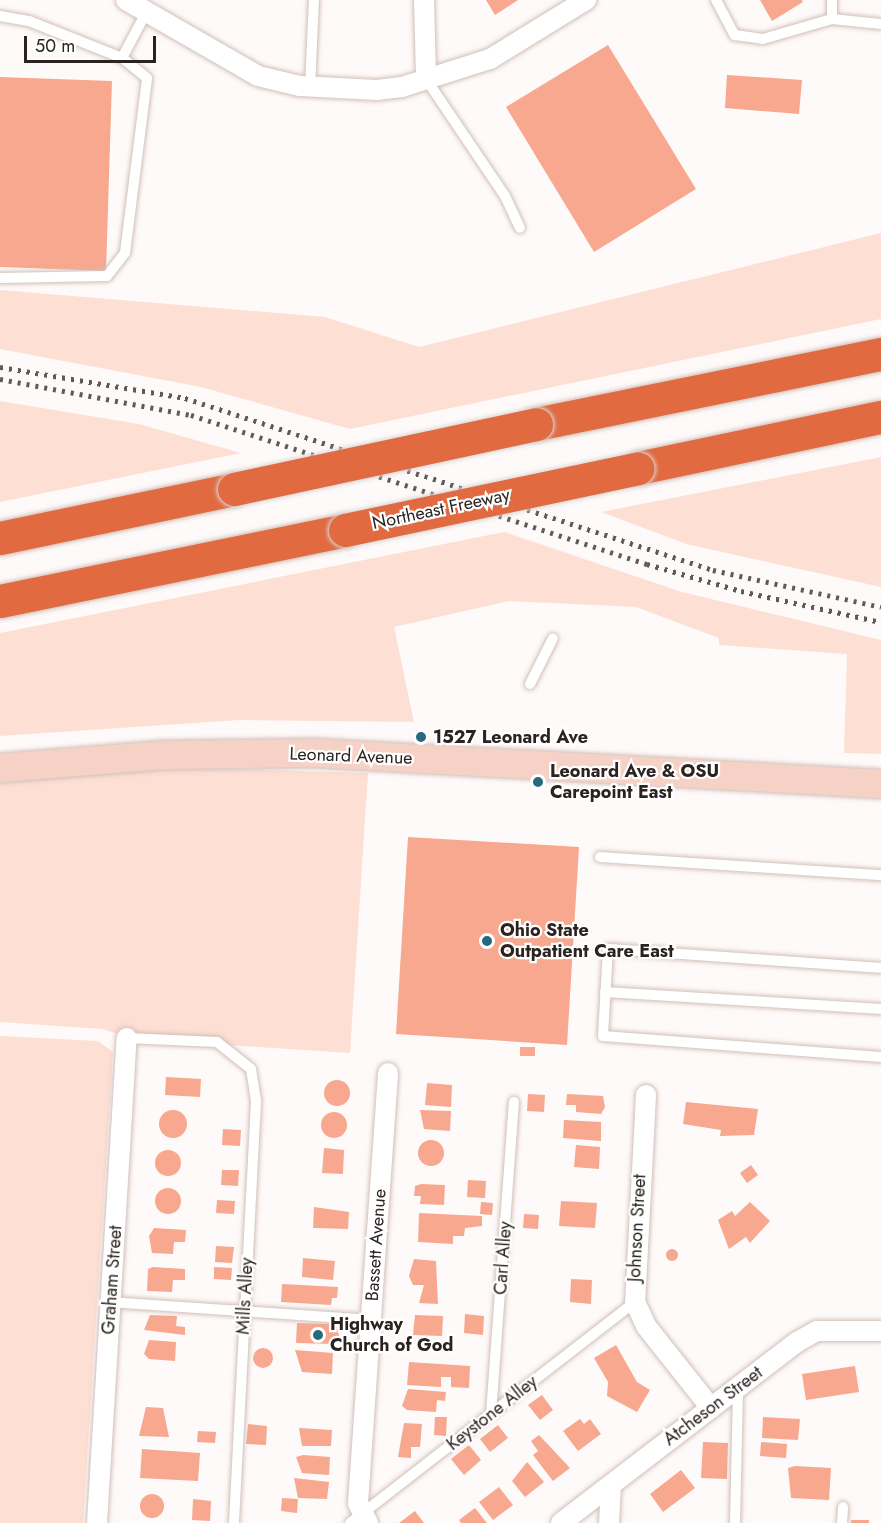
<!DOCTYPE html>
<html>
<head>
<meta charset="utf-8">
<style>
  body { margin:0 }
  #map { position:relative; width:881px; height:1523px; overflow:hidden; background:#fefaf9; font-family:Jost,sans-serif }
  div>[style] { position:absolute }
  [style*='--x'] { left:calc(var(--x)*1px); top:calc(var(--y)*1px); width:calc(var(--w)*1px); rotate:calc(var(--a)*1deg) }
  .green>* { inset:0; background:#fedfd4 }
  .building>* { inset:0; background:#f7a88e }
  .round { border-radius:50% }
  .roads { filter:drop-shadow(0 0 2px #d1bfb8) drop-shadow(0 0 2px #d1bfb8) }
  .lane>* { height:10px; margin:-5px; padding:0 5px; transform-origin:5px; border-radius:5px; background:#fff }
  .street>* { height:20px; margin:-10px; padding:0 10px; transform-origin:10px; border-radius:10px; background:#fff }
  .secondary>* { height:28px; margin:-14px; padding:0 14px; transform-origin:14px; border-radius:14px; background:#f6d2c6 }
  .highway>* { height:33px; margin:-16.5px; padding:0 16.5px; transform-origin:16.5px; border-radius:16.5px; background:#e16a40 }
  .rail>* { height:4.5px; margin-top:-2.25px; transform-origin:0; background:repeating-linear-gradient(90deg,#5f5957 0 3px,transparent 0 9px) }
  .bridges { filter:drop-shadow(0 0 2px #d9d7d7) drop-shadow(0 0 2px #d9d7d7) }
  .highway-bridge>* { height:33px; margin:-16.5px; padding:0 16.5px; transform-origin:16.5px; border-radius:16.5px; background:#e16a40 }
  .dots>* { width:16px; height:16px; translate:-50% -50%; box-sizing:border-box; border:3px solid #fff; border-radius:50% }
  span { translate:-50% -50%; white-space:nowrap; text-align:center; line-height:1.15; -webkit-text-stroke:4.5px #fff; paint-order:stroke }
  .street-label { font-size:18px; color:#2a2320 }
  .poi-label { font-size:18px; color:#2a2320; font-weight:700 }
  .left { translate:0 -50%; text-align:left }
  .scale { position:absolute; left:24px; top:36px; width:132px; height:27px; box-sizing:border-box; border:3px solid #2a2320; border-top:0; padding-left:8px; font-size:18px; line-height:21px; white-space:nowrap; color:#2a2320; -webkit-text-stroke:4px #fff; paint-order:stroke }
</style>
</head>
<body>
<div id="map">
  <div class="green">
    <i style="clip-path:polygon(881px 233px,881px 319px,350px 429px,201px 387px,0 349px,0 290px,325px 317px,419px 347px)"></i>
    <i style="clip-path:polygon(0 401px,139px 424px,241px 453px,0 502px)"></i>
    <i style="clip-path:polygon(881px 457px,881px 587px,686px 544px,601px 512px)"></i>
    <i style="clip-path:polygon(504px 532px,682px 592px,881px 640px,881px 754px,844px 753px,847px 654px,719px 645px,719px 638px,636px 607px,509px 601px,394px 627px,414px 722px,239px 720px,0 736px,0 633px)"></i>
    <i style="clip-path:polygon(225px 769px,368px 773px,350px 1053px,135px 1039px,102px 1029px,0 1022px,0 783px,124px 771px)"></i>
    <i style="clip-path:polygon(0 1036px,98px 1041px,113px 1052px,83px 1523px,0 1523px)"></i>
  </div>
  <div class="building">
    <i style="clip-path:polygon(486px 0,518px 0,495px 15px)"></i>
    <i style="clip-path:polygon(760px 0,802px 0,803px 2px,772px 21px)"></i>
    <i style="clip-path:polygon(608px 45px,696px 189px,594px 252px,506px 107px)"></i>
    <i style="clip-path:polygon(727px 75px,802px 80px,799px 114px,725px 108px)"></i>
    <i style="clip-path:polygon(0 77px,112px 81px,106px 271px,0 267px)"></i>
    <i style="clip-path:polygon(408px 837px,579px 847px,567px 1045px,396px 1034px)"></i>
    <i style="clip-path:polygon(520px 1047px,535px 1047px,535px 1056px,520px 1056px)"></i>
    <i style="clip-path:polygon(166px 1077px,201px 1079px,200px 1097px,165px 1095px)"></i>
    <i class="round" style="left:324px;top:1080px;width:26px;height:26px"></i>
    <i style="clip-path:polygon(427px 1083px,452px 1085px,451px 1107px,425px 1105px)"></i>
    <i style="clip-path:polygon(528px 1094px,545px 1095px,544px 1112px,527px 1111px)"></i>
    <i style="clip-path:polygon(567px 1094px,603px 1096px,605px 1107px,601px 1114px,576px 1112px,576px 1105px,566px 1105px)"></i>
    <i style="clip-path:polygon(686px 1102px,758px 1109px,754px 1135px,720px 1136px,721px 1130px,683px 1124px)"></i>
    <i style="clip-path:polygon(420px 1110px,451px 1111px,450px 1131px,424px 1129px)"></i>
    <i class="round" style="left:159px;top:1110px;width:28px;height:28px"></i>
    <i class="round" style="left:321px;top:1112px;width:26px;height:26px"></i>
    <i style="clip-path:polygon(564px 1120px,601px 1122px,601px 1141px,563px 1138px)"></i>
    <i style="clip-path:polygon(223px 1129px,241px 1130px,240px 1146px,222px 1145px)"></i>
    <i class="round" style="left:418px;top:1140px;width:26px;height:26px"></i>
    <i style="clip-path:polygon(576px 1145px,600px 1147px,599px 1169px,574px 1167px)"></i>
    <i style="clip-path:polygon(324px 1148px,344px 1150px,343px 1174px,322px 1173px)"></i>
    <i class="round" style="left:155px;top:1150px;width:26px;height:26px"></i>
    <i style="clip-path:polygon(751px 1165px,758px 1175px,747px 1183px,740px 1173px)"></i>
    <i style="clip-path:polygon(222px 1170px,239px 1170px,238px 1186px,221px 1185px)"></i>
    <i style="clip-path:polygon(468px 1180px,486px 1181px,485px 1198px,467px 1197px)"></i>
    <i style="clip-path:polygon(421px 1184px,445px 1185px,444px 1205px,420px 1204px,421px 1196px,414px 1196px,415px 1186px)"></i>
    <i class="round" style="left:155px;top:1188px;width:26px;height:26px"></i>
    <i style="clip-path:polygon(217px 1200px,235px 1201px,234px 1214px,216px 1213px)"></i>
    <i style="clip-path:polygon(561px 1201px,597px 1203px,595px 1228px,559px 1226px)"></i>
    <i style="clip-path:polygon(481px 1202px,493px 1203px,492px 1215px,480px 1214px)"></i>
    <i style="clip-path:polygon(750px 1202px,770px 1221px,750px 1243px,746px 1237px,729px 1249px,718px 1220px,732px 1211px,735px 1216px)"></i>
    <i style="clip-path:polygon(314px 1207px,349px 1212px,348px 1229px,313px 1228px)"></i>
    <i style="clip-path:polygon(419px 1213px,482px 1216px,482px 1226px,465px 1228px,464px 1236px,453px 1236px,453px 1244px,418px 1242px)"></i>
    <i style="clip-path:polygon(524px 1214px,539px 1215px,538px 1229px,523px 1228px)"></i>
    <i style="clip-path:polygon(154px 1228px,186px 1230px,185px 1242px,174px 1242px,173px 1254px,152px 1253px,149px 1236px)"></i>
    <i style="clip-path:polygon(216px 1246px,234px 1247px,232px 1263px,215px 1262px)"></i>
    <i class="round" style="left:666px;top:1249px;width:12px;height:12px"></i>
    <i style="clip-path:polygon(303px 1258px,335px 1261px,333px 1280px,302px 1277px)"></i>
    <i style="clip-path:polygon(414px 1259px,436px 1261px,438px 1304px,419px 1303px,424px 1285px,413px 1285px,409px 1276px)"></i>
    <i style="clip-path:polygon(153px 1267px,185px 1269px,185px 1280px,173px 1280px,172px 1292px,147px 1291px,148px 1269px)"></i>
    <i style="clip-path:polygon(214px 1267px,232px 1268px,231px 1280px,214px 1279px)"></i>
    <i style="clip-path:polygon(571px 1279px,592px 1280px,591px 1304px,570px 1302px)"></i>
    <i style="clip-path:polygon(282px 1284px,338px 1287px,337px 1298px,332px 1298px,331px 1305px,281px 1302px)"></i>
    <i style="clip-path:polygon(465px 1314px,484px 1316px,483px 1335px,464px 1333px)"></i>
    <i style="clip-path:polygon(150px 1315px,177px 1316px,176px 1326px,185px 1327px,185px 1335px,144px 1330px)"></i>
    <i style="clip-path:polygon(415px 1315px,443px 1316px,442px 1336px,413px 1335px)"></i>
    <i style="clip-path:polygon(297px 1323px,336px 1324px,340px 1339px,335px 1344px,296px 1343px)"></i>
    <i style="clip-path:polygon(149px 1340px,176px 1342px,175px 1361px,149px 1359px,144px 1354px)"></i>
    <i style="clip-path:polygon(616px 1345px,637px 1382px,650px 1390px,637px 1412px,607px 1396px,608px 1382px,594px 1358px)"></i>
    <i class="round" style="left:253px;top:1348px;width:20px;height:20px"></i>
    <i style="clip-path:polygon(295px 1350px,333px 1353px,332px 1374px,302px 1372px)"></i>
    <i style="clip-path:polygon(409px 1362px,470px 1366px,469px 1388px,451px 1387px,451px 1377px,441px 1377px,441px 1387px,407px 1385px)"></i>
    <i style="clip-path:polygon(855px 1366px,859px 1392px,806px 1400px,802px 1374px)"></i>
    <i style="clip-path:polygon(408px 1389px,446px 1392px,445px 1401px,437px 1400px,436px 1412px,407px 1410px,402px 1406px)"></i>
    <i style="clip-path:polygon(542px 1395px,553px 1410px,540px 1420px,528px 1405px)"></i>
    <i style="clip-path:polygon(146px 1407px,163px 1408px,169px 1437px,139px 1436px)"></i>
    <i style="clip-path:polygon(435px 1417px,447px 1417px,446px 1436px,434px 1435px)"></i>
    <i style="clip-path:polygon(763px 1417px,800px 1419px,798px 1440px,762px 1438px)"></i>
    <i style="clip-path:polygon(580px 1419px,584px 1424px,590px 1419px,601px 1434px,578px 1451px,563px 1431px)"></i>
    <i style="clip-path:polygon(404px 1423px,422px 1424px,420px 1447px,411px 1447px,411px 1458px,398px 1457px)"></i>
    <i style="clip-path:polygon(248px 1424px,267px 1426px,266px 1445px,246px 1444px)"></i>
    <i style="clip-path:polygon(498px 1425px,508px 1438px,490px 1452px,480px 1439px)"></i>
    <i style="clip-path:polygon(299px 1428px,332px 1430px,331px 1446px,302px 1446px)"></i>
    <i style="clip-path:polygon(198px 1431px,216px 1432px,215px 1443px,197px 1442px)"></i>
    <i style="clip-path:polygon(539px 1435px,570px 1468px,553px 1481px,533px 1455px,538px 1451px,531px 1441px)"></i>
    <i style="clip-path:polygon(703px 1442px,728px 1443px,727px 1479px,701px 1478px)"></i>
    <i style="clip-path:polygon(761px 1442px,787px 1444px,786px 1458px,760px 1456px)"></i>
    <i style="clip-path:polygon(469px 1445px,481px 1460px,464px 1475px,451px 1459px)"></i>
    <i style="clip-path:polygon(142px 1449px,200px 1453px,198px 1481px,140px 1478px)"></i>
    <i style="clip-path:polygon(303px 1455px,330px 1457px,329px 1475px,302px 1473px,296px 1457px)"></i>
    <i style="clip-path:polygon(527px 1462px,544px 1482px,525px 1497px,512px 1481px)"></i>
    <i style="clip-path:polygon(795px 1466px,831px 1468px,829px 1500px,791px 1498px,788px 1468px)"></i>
    <i style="clip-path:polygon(681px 1470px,695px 1488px,663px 1512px,650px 1494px)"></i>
    <i style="clip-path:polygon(294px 1478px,329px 1482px,327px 1499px,298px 1498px)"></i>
    <i style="clip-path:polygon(499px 1487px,513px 1505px,493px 1520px,479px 1502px)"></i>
    <i class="round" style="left:140px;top:1494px;width:24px;height:24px"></i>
    <i style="clip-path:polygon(282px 1498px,298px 1499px,297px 1513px,281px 1511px)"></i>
    <i style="clip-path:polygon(193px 1499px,211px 1501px,210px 1521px,192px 1520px)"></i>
    <i style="clip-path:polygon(475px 1508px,487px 1523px,461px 1523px,459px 1520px)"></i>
    <i style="clip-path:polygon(415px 1511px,424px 1523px,399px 1523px)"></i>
    <i style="clip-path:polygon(851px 1520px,869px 1520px,869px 1523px,851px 1523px)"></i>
  </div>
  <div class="roads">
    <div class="lane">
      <i style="--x:716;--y:0;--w:40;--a:62"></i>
      <i style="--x:735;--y:35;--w:28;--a:8"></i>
      <i style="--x:763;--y:39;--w:72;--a:-16.2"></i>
      <i style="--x:832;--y:19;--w:49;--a:5.8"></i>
      <i style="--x:832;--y:0;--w:19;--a:90"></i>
      <i style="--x:0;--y:16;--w:29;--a:10"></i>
      <i style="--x:29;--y:21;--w:100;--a:21.7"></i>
      <i style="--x:426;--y:79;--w:141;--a:56"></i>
      <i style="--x:505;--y:196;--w:35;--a:65"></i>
      <i style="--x:310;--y:87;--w:87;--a:-87.4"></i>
      <i style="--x:0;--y:278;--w:107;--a:-1.1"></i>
      <i style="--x:107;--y:276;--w:29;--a:-52"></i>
      <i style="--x:125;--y:253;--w:176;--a:-82.8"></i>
      <i style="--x:147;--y:78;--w:32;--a:-141"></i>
      <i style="--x:122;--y:58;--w:53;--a:-62"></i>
      <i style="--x:530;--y:684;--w:51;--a:-63.4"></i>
      <i style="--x:600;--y:857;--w:282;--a:3.7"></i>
      <i style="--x:881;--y:968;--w:274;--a:-176"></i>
      <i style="--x:608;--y:949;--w:87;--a:93.3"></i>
      <i style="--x:603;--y:1036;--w:279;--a:4.3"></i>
      <i style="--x:605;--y:992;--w:277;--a:3.5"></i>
      <i style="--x:127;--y:1038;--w:90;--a:2.5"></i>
      <i style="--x:217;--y:1042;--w:43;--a:38.5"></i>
      <i style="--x:251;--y:1069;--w:33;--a:81"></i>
      <i style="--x:256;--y:1102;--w:422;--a:93"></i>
      <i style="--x:110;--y:1302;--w:262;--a:3.9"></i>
      <i style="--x:491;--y:1414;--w:313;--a:-85.8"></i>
      <i style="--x:350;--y:1523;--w:361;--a:-37.8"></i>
      <i style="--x:735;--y:1523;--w:136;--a:-88.7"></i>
      <i style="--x:842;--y:1523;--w:16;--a:-86"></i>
    </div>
    <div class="street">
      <i style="--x:126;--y:0;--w:152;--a:29.9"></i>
      <i style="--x:258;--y:76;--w:43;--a:13.4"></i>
      <i style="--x:300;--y:86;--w:77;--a:3"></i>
      <i style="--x:377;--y:90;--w:25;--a:-7"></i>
      <i style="--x:402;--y:87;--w:92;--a:-17.7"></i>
      <i style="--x:490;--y:59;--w:113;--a:-31.6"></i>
      <i style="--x:424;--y:0;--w:79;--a:88.5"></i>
      <i style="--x:646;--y:1095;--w:207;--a:93"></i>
      <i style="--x:635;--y:1302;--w:26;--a:65"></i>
      <i style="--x:646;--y:1326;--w:105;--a:51.6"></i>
      <i style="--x:97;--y:1523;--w:486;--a:-86.5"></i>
      <i style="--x:368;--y:1523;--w:22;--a:-117"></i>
      <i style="--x:358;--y:1503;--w:431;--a:-86"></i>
      <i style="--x:561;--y:1523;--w:297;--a:-37.5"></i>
      <i style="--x:797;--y:1342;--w:23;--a:-29"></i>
      <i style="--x:817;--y:1331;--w:64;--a:0"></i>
      <i style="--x:609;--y:1523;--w:38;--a:-87"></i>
    </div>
    <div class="secondary">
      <i style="--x:0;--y:768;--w:166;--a:-4.5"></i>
      <i style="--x:165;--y:755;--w:150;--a:-0.8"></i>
      <i style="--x:315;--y:753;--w:567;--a:3.13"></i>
    </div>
    <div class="highway">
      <i style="--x:536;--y:424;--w:352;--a:-11.5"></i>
      <i style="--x:638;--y:468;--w:248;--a:-11.9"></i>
      <i style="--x:0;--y:538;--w:239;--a:-11.8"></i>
      <i style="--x:0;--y:601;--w:352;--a:-11.6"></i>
    </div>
  </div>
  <div class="rail">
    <i style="--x:0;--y:367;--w:188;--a:9.5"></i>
    <i style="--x:185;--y:398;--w:555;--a:18.04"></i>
    <i style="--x:713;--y:570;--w:172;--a:12.4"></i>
    <i style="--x:0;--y:379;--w:194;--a:10.7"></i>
    <i style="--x:191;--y:415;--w:480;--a:18.1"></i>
    <i style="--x:647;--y:564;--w:98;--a:16"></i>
    <i style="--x:741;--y:591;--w:143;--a:12.5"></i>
  </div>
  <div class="bridges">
    <div class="highway-bridge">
      <i style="--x:234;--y:489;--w:309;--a:-12.1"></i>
      <i style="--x:345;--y:530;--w:299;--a:-11.9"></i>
    </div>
  </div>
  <div class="dots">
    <i style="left:421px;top:737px;background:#276a7c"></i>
    <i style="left:538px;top:782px;background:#276a7c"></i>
    <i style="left:487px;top:941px;background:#276a7c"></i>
    <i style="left:318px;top:1335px;background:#276a7c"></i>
  </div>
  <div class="street-label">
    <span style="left:441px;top:509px;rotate:-12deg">Northeast Freeway</span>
    <span style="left:351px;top:756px;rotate:2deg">Leonard Avenue</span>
    <span style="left:637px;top:1228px;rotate:-87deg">Johnson Street</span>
    <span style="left:376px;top:1245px;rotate:-86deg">Bassett Avenue</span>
    <span style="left:503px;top:1258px;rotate:-86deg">Carl Alley</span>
    <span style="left:112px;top:1280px;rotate:-86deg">Graham Street</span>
    <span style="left:245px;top:1296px;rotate:-87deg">Mills Alley</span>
    <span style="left:713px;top:1406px;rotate:-37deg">Atcheson Street</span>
    <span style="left:492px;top:1413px;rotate:-38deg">Keystone Alley</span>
  </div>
  <div class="poi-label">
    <span class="left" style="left:433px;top:737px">1527 Leonard Ave</span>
    <span class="left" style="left:550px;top:782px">Leonard Ave &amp; OSU<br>Carepoint East</span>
    <span class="left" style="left:500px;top:941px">Ohio State<br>Outpatient Care East</span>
    <span class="left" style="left:330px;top:1335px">Highway<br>Church of God</span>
  </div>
  <div class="scale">50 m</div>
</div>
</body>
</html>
